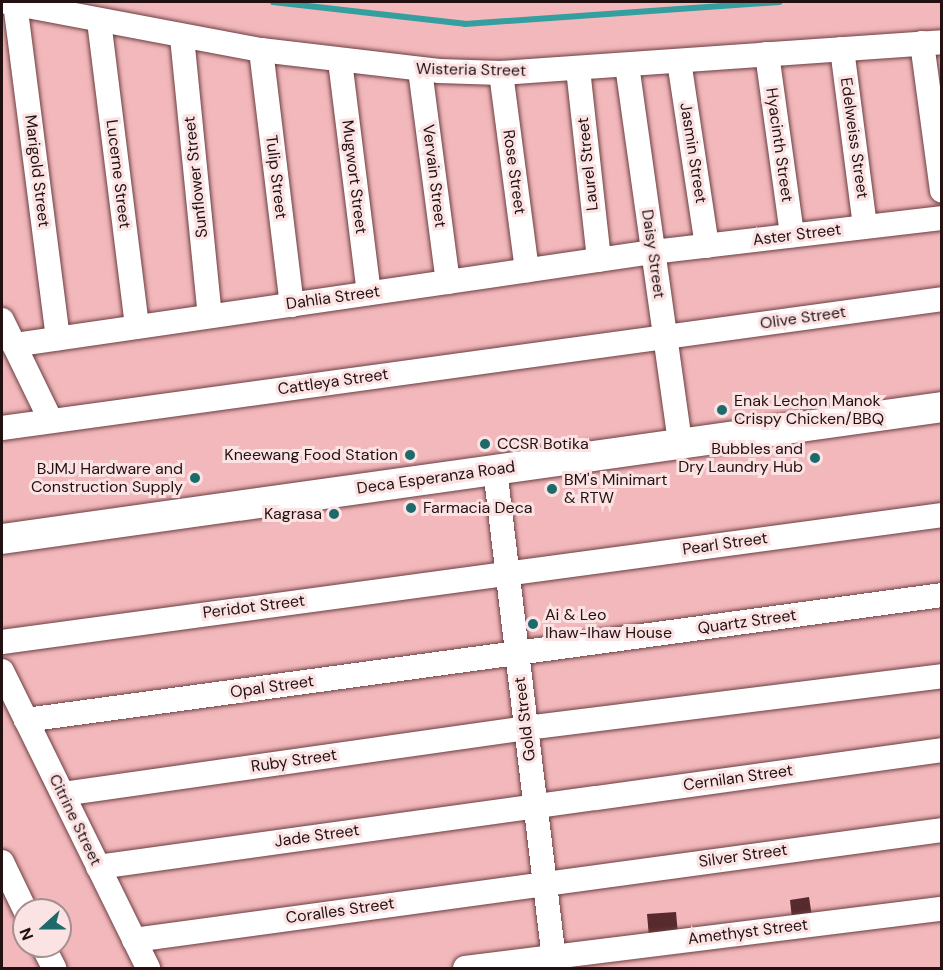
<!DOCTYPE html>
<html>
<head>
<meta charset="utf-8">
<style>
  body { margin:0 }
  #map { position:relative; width:943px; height:970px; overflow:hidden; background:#f2b8bb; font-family:"DM Sans",sans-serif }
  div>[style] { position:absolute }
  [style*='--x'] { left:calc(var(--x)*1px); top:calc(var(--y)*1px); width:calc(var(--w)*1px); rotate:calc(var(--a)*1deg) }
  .stream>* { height:6px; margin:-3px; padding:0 3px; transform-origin:3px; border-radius:3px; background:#359e9f }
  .building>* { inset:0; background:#572a2e }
  .roads { filter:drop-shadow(0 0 2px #6d3e41) drop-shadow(0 0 2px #6d3e41) }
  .minor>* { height:24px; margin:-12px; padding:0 12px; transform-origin:12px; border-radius:12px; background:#fff }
  .tertiary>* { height:30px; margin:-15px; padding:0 15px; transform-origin:15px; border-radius:15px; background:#fff }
  .dots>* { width:16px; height:16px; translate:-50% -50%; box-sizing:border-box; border:3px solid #fbe3e4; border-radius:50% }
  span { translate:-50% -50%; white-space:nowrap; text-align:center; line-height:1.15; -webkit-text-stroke:6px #fbe3e4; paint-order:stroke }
  .street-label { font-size:16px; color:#231011 }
  .poi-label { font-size:16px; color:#231011 }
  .left { translate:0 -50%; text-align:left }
  .right { translate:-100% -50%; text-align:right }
  .frame { position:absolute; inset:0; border:3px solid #231011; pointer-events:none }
  .north { position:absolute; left:12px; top:898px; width:60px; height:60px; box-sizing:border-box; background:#fbe3e4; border:2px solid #a58f90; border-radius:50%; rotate:249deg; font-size:16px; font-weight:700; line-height:24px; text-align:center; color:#231011 }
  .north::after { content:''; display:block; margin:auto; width:21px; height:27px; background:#1d6a6b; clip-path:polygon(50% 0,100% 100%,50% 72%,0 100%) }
</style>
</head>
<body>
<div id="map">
  <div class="stream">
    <i style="--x:273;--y:2;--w:193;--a:6.5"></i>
    <i style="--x:465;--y:24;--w:315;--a:-4"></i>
  </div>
  <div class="building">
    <i style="clip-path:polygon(809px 897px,812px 917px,792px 919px,790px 900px)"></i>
    <i style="clip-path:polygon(676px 912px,678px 935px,649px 937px,647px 914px)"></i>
  </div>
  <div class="roads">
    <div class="minor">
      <i style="--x:6;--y:2;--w:259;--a:10.7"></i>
      <i style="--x:261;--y:50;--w:179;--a:6.7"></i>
      <i style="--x:439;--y:71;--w:62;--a:1.8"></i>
      <i style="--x:501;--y:73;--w:442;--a:-4"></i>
      <i style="--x:15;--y:3;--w:338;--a:82.7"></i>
      <i style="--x:99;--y:21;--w:308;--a:82.9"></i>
      <i style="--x:182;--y:37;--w:280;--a:84.3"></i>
      <i style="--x:922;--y:43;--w:149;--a:82.3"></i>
      <i style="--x:842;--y:49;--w:179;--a:82.6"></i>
      <i style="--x:261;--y:50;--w:257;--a:83.1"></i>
      <i style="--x:767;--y:54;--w:183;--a:82.1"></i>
      <i style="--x:340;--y:61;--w:234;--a:82.9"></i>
      <i style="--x:679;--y:61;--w:187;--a:81.4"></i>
      <i style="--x:627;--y:65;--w:382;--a:82"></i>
      <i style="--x:578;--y:69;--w:192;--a:83.7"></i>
      <i style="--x:420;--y:70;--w:214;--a:82.5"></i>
      <i style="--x:501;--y:73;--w:199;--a:82.5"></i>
      <i style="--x:2;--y:320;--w:112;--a:64.1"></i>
      <i style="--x:14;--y:345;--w:646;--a:-8.28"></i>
      <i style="--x:653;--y:252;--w:291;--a:-6.7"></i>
      <i style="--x:2;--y:428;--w:949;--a:-7.81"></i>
      <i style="--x:495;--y:469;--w:503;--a:83.14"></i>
      <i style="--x:2;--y:642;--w:949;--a:-7.69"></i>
      <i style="--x:2;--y:671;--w:331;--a:63.8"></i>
      <i style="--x:26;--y:720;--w:924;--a:-7.77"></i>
      <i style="--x:63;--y:794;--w:468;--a:-8.1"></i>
      <i style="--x:526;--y:728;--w:419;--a:-7.1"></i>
      <i style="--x:2;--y:862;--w:53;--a:64.4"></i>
      <i style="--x:98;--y:867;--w:852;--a:-7.89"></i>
      <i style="--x:134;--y:940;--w:815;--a:-7.75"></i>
      <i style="--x:43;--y:946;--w:25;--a:63"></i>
      <i style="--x:465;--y:968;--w:481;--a:-7.1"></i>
    </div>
    <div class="tertiary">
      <i style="--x:2;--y:539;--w:949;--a:-7.99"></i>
    </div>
  </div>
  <div class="dots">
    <i style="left:722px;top:410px;background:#1d6a6b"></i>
    <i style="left:485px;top:444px;background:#1d6a6b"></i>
    <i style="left:410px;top:455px;background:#1d6a6b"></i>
    <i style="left:815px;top:458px;background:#1d6a6b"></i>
    <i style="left:195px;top:478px;background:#1d6a6b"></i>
    <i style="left:552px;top:489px;background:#1d6a6b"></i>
    <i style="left:411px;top:508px;background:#1d6a6b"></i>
    <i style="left:334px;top:514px;background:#1d6a6b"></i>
    <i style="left:533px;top:624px;background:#1d6a6b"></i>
  </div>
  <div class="street-label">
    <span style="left:471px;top:70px;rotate:1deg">Wisteria Street</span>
    <span style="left:854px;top:138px;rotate:82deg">Edelweiss Street</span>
    <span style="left:779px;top:145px;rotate:82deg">Hyacinth Street</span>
    <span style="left:693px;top:153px;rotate:81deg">Jasmin Street</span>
    <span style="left:588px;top:164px;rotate:-96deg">Laurel Street</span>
    <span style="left:37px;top:171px;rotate:83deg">Marigold Street</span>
    <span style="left:514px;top:172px;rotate:82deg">Rose Street</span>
    <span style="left:118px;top:174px;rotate:83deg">Lucerne Street</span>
    <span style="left:434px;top:176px;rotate:83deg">Vervain Street</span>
    <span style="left:196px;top:177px;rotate:-96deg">Sunflower Street</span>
    <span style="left:276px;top:177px;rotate:83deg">Tulip Street</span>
    <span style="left:354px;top:177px;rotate:83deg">Mugwort Street</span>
    <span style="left:797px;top:235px;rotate:-7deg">Aster Street</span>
    <span style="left:653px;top:254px;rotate:82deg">Daisy Street</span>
    <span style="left:333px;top:298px;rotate:-8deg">Dahlia Street</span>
    <span style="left:803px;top:318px;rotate:-8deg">Olive Street</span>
    <span style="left:333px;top:382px;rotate:-8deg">Cattleya Street</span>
    <span style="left:436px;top:478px;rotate:-8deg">Deca Esperanza Road</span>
    <span style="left:725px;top:544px;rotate:-8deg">Pearl Street</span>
    <span style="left:254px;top:607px;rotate:-7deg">Peridot Street</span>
    <span style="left:747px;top:622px;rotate:-8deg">Quartz Street</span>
    <span style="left:272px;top:687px;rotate:-8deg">Opal Street</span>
    <span style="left:525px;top:719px;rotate:-97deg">Gold Street</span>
    <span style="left:294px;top:761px;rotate:-8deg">Ruby Street</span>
    <span style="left:738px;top:778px;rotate:-8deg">Cernilan Street</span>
    <span style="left:75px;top:820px;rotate:64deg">Citrine Street</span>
    <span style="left:317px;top:836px;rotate:-8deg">Jade Street</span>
    <span style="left:743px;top:856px;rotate:-8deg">Silver Street</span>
    <span style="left:340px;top:911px;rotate:-8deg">Coralles Street</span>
    <span style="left:748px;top:932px;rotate:-7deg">Amethyst Street</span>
  </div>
  <div class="poi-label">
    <span class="left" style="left:734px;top:410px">Enak Lechon Manok<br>Crispy Chicken/BBQ</span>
    <span class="left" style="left:497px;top:444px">CCSR Botika</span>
    <span class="right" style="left:803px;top:458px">Bubbles and<br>Dry Laundry Hub</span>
    <span class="right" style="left:398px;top:455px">Kneewang Food Station</span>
    <span class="right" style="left:183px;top:478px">BJMJ Hardware and<br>Construction Supply</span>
    <span class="left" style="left:564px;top:489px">BM's Minimart<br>&amp; RTW</span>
    <span class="left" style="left:423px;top:508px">Farmacia Deca</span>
    <span class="right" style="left:322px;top:514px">Kagrasa</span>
    <span class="left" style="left:545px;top:624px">Ai &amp; Leo<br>Ihaw-Ihaw House</span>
  </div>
  <div class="frame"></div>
  <div class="north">N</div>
</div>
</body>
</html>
